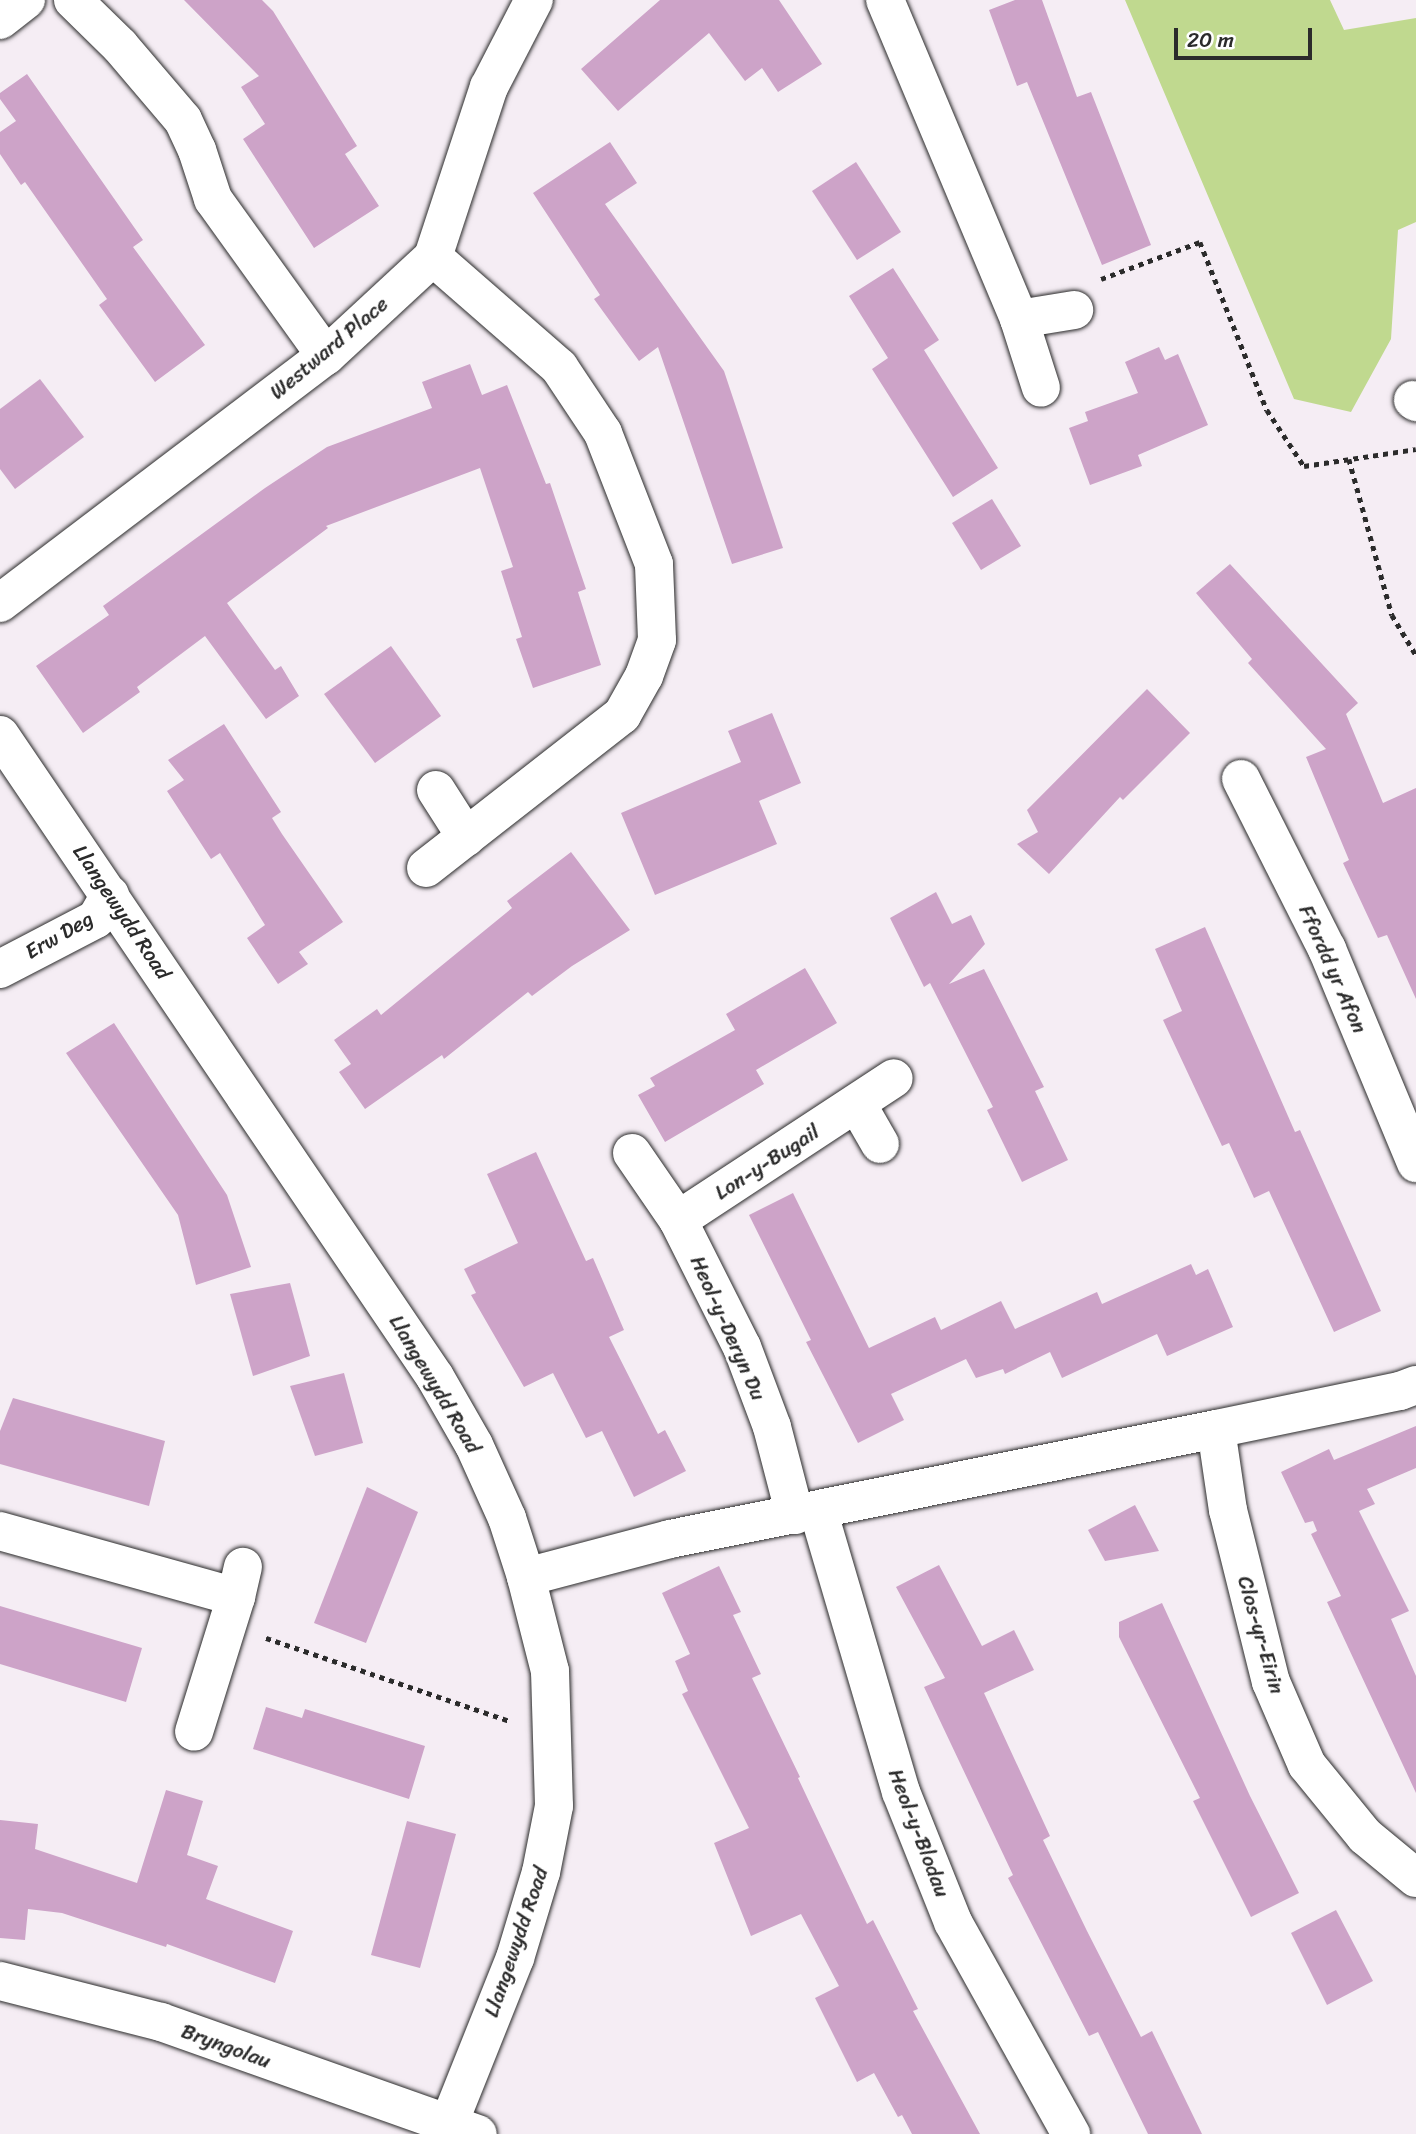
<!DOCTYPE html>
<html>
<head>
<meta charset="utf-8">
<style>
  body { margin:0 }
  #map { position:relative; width:1416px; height:2134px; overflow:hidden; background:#f5edf4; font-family:Sriracha,sans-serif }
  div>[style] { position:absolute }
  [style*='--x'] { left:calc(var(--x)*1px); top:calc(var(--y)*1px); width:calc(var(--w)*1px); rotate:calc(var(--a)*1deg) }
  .green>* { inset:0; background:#c0d98f }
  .building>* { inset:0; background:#cda3c8 }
  .path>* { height:4.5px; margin-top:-2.25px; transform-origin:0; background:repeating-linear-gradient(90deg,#2b2b2b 0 5px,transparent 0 10px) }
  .roads { filter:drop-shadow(0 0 2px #2b2b2b) drop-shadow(0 0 2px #2b2b2b) }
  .minor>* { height:38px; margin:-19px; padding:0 19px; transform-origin:19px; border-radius:19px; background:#fff }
  .tertiary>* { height:38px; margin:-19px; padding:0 19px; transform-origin:19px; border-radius:19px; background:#fff }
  span { translate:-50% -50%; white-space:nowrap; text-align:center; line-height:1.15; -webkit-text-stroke:5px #fff; paint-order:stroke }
  .street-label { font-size:21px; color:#2b2b2b }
  .scale { position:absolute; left:1174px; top:28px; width:138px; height:32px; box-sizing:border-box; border:4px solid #2b2b2b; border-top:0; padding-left:9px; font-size:21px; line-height:24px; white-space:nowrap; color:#2b2b2b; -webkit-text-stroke:5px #fff; paint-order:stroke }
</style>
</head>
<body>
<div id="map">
  <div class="green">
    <i style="clip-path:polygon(1125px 0,1330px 0,1344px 30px,1416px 18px,1416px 222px,1398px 230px,1391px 339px,1351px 412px,1294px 399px)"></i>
  </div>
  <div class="building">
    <i style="clip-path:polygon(184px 0,262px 0,273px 11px,357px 146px,345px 154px,379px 206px,314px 248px,243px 139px,265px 124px,241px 87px,259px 76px)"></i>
    <i style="clip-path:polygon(660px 0,779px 0,822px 64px,778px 92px,762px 68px,745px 81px,709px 33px,618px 111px,581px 69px)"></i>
    <i style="clip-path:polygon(1015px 0,1042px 0,1077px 97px,1091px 92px,1151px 245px,1102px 265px,1027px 82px,1017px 86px,989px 10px)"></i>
    <i style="clip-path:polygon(27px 74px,143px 240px,133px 247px,205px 345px,155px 382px,99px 305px,107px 299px,25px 182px,21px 185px,0 154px,0 132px,16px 121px,0 99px,0 93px)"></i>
    <i style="clip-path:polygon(610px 142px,637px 183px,605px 204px,724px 371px,783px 548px,732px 564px,658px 347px,639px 361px,594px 299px,600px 295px,533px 193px)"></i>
    <i style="clip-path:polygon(856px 162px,901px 232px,857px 260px,812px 191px)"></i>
    <i style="clip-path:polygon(893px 268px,939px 340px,924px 350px,998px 468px,953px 497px,872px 369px,888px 358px,849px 296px)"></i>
    <i style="clip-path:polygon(1159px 347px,1165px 360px,1178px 354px,1208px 425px,1138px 455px,1142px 466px,1090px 485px,1069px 428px,1088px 421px,1085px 412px,1138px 393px,1125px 362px)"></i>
    <i style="clip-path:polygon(470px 364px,482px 395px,507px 385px,546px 484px,550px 483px,586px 589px,578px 592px,601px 665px,533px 688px,516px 639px,522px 637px,501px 571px,513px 567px,480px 468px,326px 526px,328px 528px,227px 603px,275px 670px,281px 666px,299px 696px,266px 719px,205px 636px,137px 687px,140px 692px,83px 733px,36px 666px,109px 615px,103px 606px,265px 488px,327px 447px,432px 408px,422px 382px)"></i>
    <i style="clip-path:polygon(40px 379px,84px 437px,15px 489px,0 469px,0 409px)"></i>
    <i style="clip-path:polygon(992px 499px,1021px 546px,981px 570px,952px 523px)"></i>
    <i style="clip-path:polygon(1230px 564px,1358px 703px,1346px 714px,1383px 803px,1416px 788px,1416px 999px,1387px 935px,1378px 938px,1343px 863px,1349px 860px,1306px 757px,1326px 749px,1248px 663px,1252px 659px,1196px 593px)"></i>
    <i style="clip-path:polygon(391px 646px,441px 716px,375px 763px,324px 694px)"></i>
    <i style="clip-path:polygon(1147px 689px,1190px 733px,1123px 800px,1120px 797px,1049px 874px,1017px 844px,1038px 832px,1027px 810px)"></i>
    <i style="clip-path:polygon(772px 713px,801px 783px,759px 801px,777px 844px,655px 895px,621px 813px,741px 762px,728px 731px)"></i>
    <i style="clip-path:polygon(224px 724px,281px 812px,272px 818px,282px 834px,343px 922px,299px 952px,308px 964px,278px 984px,247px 938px,265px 925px,220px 853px,211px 859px,167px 791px,184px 780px,168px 760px)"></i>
    <i style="clip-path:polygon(571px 852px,630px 930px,572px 966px,532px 996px,528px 992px,444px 1059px,442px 1055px,365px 1109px,339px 1072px,351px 1064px,334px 1040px,377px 1009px,381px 1015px,512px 908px,507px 901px)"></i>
    <i style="clip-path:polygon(936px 892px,952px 924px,971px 915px,985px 944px,949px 984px,984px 969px,1044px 1087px,1035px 1091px,1068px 1160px,1022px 1182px,987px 1110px,993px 1107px,930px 983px,924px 987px,890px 918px)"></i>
    <i style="clip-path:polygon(1205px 927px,1295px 1132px,1300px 1130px,1381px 1311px,1334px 1332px,1269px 1191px,1254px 1198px,1229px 1143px,1222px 1146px,1163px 1020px,1182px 1011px,1155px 949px)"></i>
    <i style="clip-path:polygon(805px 968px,837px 1023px,756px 1070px,764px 1084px,665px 1142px,638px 1095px,655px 1086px,650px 1078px,735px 1030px,726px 1014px)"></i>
    <i style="clip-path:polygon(114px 1023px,227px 1195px,251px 1267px,196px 1285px,178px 1215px,66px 1053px)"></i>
    <i style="clip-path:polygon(536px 1152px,586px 1261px,593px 1258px,624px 1330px,609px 1337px,658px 1434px,665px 1430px,686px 1471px,634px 1497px,602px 1431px,586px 1438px,553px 1373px,524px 1387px,471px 1295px,476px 1293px,464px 1269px,518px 1243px,487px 1174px)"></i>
    <i style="clip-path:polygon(793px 1193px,869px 1348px,935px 1317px,941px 1330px,1001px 1301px,1015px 1329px,1097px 1292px,1102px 1304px,1191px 1264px,1196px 1275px,1208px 1269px,1233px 1327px,1167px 1356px,1157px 1334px,1062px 1378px,1050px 1352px,1005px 1374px,1003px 1369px,976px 1378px,966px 1359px,891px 1394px,904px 1420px,858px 1443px,806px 1342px,811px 1340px,749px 1215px)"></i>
    <i style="clip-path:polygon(290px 1283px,310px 1356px,253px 1376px,230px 1294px)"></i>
    <i style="clip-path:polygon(344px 1373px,363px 1443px,315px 1456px,290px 1386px)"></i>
    <i style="clip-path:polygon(13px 1398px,165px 1441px,149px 1506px,0 1464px,0 1431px)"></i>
    <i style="clip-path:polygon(1416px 1426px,1416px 1468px,1367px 1489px,1375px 1504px,1359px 1511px,1409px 1611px,1391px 1619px,1416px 1676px,1416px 1793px,1327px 1602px,1341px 1596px,1311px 1534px,1317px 1531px,1313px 1521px,1305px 1523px,1281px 1472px,1329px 1449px,1334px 1460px)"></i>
    <i style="clip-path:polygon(367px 1487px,418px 1512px,366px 1643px,314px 1623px)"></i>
    <i style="clip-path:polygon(1135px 1505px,1159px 1551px,1105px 1561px,1088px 1530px)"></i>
    <i style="clip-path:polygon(939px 1565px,982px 1646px,1014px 1630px,1034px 1670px,984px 1693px,1050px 1836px,1043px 1840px,1087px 1931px,1141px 2037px,1152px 2031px,1202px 2134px,1148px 2134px,1098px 2032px,1089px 2036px,1008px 1878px,1013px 1875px,924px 1687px,945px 1678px,896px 1587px)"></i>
    <i style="clip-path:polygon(719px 1566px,741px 1612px,733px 1615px,761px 1674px,752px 1678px,800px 1777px,798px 1778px,867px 1924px,873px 1920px,918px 2009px,913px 2011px,980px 2134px,912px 2134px,902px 2115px,898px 2117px,874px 2073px,857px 2082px,815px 1998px,839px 1986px,801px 1914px,751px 1936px,714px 1843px,749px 1828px,682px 1694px,688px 1691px,675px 1661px,690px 1654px,662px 1593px)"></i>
    <i style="clip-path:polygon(1162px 1603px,1250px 1796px,1299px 1893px,1251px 1917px,1193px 1801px,1200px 1798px,1119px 1637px,1119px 1622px)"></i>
    <i style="clip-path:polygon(0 1606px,142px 1648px,126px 1702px,0 1664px)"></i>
    <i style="clip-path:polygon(266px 1707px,302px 1718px,305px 1709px,425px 1746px,409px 1799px,253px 1749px)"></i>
    <i style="clip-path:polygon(166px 1790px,203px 1801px,187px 1855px,218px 1866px,206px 1899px,293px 1931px,275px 1983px,167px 1944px,166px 1947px,62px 1913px,28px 1909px,25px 1940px,0 1938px,0 1820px,38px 1824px,35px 1849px,137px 1883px)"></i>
    <i style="clip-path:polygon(407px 1821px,456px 1834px,420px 1968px,371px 1955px)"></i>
    <i style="clip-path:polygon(1336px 1910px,1373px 1981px,1327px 2005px,1291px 1933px)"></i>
  </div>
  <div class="path">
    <i style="--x:1101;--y:279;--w:106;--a:-20.5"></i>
    <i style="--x:1200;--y:242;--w:181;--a:68.3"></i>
    <i style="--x:1267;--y:410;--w:67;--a:56.5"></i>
    <i style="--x:1304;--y:466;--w:113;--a:-8.6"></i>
    <i style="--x:1349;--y:459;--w:162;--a:74.6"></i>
    <i style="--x:1392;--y:615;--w:47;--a:59"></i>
    <i style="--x:266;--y:1638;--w:258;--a:18.8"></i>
  </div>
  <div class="roads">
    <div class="minor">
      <i style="--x:73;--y:0;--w:66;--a:44.4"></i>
      <i style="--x:120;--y:46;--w:97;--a:49.6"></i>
      <i style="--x:183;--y:120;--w:33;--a:65"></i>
      <i style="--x:197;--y:150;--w:52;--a:71.9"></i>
      <i style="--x:213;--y:199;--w:193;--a:54.3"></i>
      <i style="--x:885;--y:0;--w:346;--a:67.2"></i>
      <i style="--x:1019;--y:319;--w:72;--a:72.3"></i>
      <i style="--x:0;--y:20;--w:33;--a:-38"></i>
      <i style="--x:1019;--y:319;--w:56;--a:-9.3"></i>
      <i style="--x:1413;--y:400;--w:4;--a:34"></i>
      <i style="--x:0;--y:603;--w:409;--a:-37.2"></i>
      <i style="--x:326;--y:356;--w:146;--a:-42.8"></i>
      <i style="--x:433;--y:257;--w:179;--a:-71.8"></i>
      <i style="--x:489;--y:87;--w:98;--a:-62.7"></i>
      <i style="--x:0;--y:735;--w:775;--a:55.88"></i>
      <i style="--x:435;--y:1377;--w:78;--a:60.2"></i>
      <i style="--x:474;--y:1445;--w:80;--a:65.7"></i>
      <i style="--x:507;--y:1518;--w:62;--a:72.1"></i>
      <i style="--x:526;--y:1577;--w:97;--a:75.7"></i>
      <i style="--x:550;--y:1671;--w:135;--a:88.3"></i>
      <i style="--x:554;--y:1806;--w:67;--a:101.1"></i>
      <i style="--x:541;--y:1872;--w:90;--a:106.8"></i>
      <i style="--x:515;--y:1958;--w:178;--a:111.8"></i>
      <i style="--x:1241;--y:779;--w:191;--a:63.2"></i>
      <i style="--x:1327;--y:949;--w:232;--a:67.4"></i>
      <i style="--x:436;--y:790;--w:56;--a:57.4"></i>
      <i style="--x:426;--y:868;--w:249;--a:-38"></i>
      <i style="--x:622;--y:715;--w:45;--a:-60.6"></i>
      <i style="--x:644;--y:676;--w:38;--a:-70"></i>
      <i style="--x:657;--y:640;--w:76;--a:-92.3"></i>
      <i style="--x:654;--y:564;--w:141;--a:-111.3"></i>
      <i style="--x:603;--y:433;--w:79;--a:-123.7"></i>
      <i style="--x:559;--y:367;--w:167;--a:-138.9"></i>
      <i style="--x:0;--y:969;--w:108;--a:-27.5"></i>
      <i style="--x:96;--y:919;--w:28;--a:-60"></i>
      <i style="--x:857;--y:1104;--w:46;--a:60.1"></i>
      <i style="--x:632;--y:1153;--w:81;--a:55.5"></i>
      <i style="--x:678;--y:1220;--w:142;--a:63.3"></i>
      <i style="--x:742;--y:1347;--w:85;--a:69.4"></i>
      <i style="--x:772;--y:1427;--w:91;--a:75.4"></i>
      <i style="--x:678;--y:1220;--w:258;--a:-33.3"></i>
      <i style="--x:1216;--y:1429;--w:82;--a:81.6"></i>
      <i style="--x:1228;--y:1510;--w:177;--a:76"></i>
      <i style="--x:1271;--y:1682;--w:90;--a:66.6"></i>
      <i style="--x:1307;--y:1765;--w:92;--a:50.8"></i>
      <i style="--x:1365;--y:1836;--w:66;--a:39.5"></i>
      <i style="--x:818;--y:1510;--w:294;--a:73.6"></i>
      <i style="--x:901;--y:1792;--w:140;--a:68.2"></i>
      <i style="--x:953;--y:1922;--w:243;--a:60.9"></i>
      <i style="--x:0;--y:1531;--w:245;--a:15.6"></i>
      <i style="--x:236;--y:1597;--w:141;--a:107.3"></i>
      <i style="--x:526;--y:1577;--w:149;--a:-14.8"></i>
      <i style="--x:670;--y:1539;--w:557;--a:-11.39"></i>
      <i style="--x:1216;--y:1429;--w:188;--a:-11.7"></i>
      <i style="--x:1400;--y:1391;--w:17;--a:-21"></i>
      <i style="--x:236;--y:1597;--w:31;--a:-77"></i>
    </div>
    <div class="tertiary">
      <i style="--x:0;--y:1981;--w:166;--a:14.3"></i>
      <i style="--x:161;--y:2022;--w:336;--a:19.5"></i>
    </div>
  </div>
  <div class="street-label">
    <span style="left:329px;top:348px;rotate:-40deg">Westward Place</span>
    <span style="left:122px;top:912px;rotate:56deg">Llangewydd Road</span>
    <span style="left:59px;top:935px;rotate:-30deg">Erw Deg</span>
    <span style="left:1333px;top:969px;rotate:66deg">Ffordd yr Afon</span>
    <span style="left:767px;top:1162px;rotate:-33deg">Lon-y-Bugail</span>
    <span style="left:728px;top:1328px;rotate:66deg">Heol-y-Deryn Du</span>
    <span style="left:435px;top:1384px;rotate:59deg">Llangewydd Road</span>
    <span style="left:1261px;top:1635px;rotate:74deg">Clos-yr-Eirin</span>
    <span style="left:919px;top:1833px;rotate:69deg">Heol-y-Blodau</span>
    <span style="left:516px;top:1942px;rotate:-71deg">Llangewydd Road</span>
    <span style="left:226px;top:2046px;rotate:20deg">Bryngolau</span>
  </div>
  <div class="scale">20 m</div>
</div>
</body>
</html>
